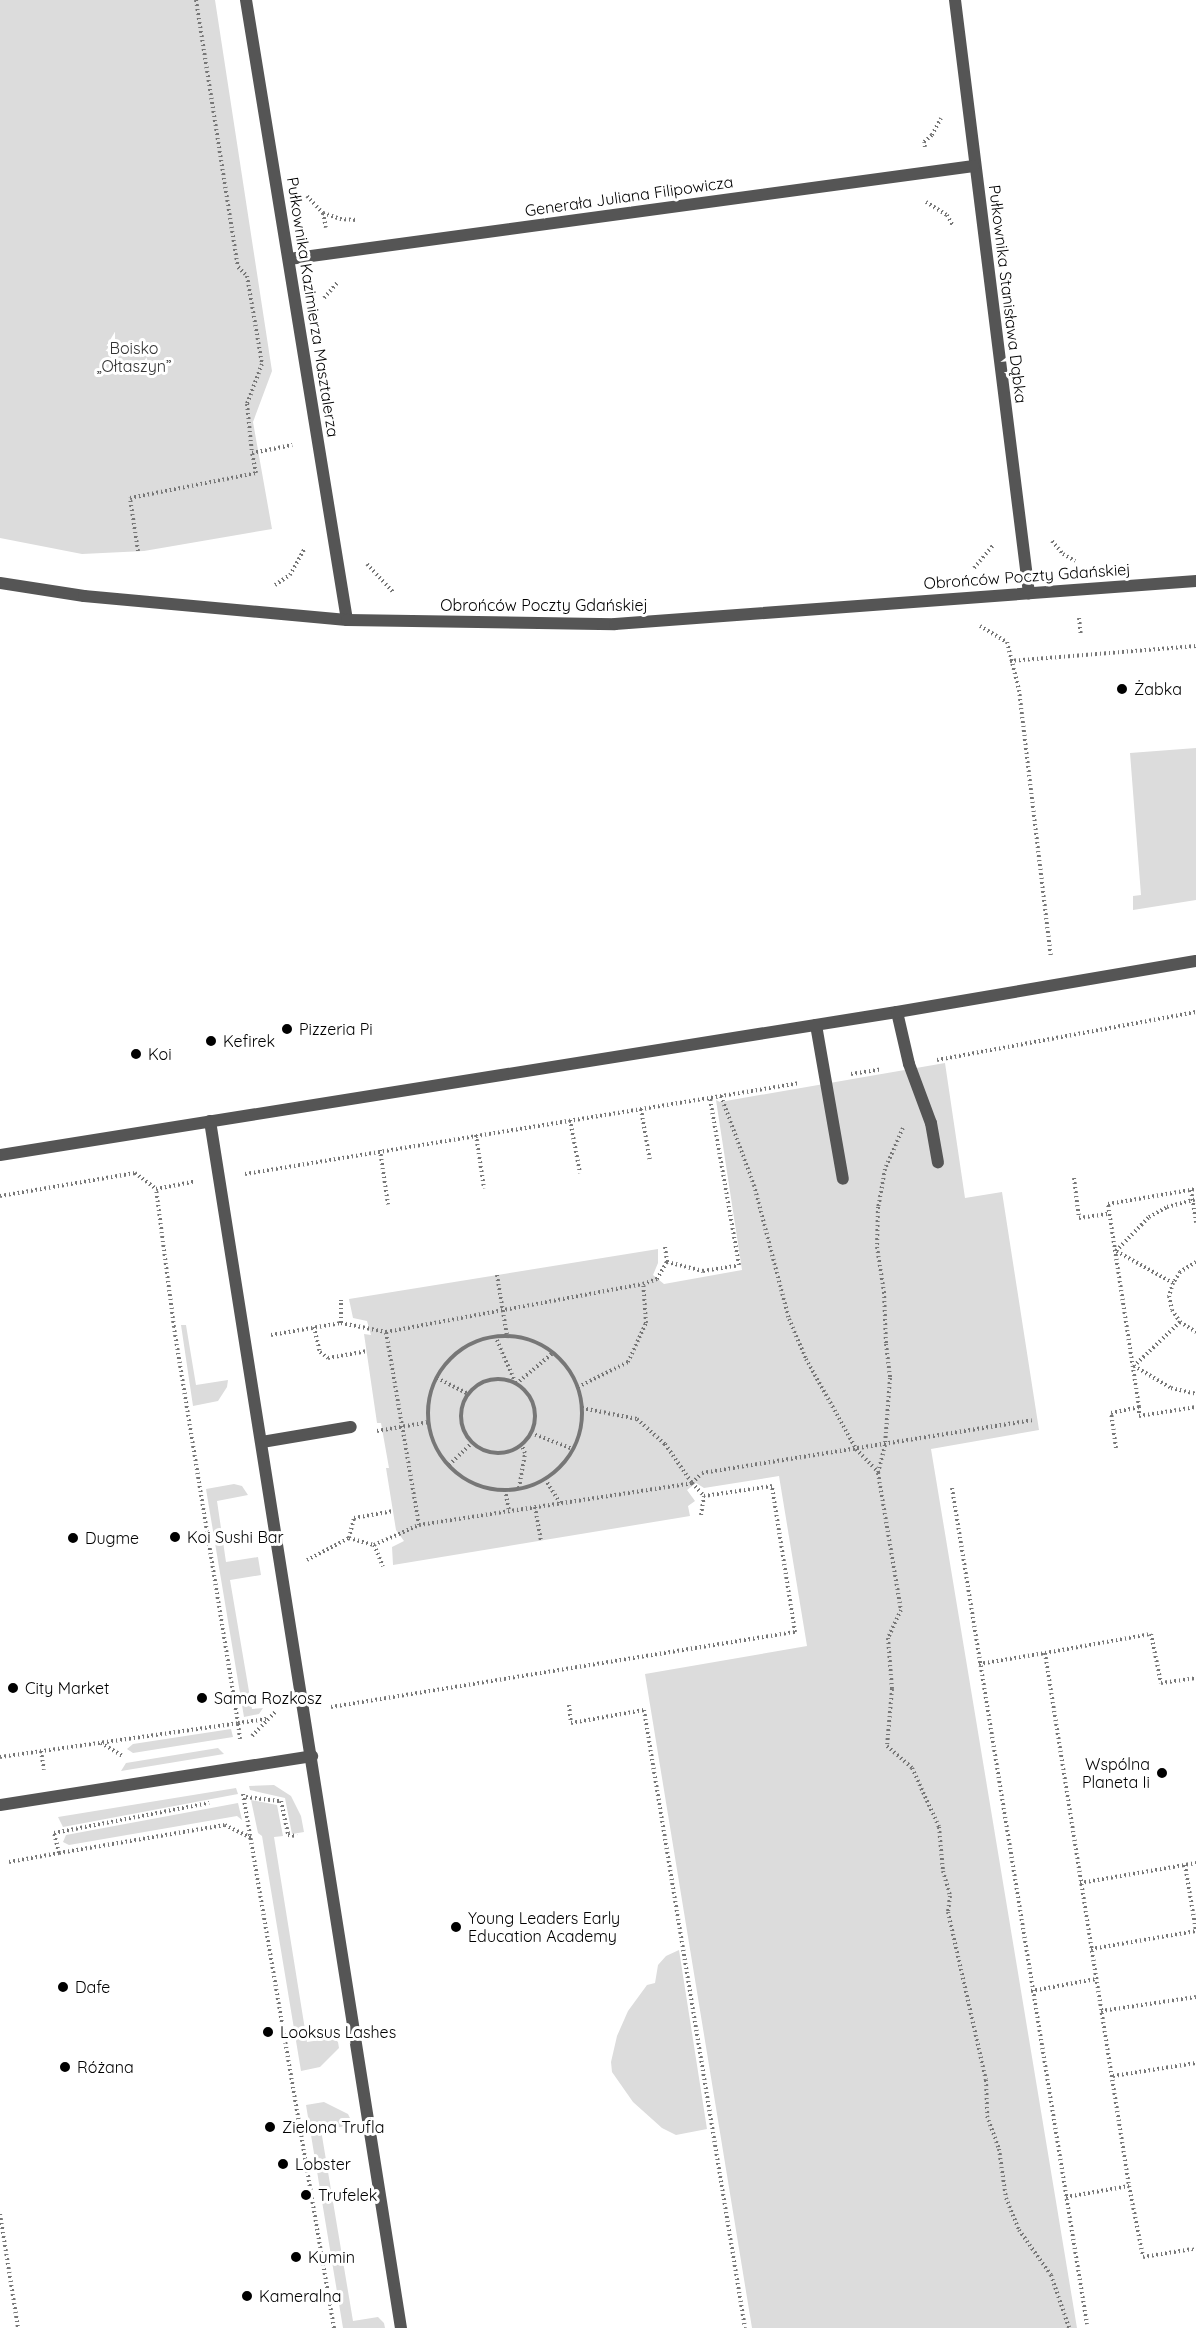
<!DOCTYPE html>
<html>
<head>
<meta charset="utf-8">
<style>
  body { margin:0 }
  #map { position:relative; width:1196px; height:2328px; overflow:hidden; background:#fff; font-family:Quicksand,sans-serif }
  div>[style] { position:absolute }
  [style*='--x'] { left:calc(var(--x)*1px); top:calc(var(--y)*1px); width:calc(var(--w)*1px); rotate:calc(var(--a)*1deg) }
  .green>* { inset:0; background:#dcdcdc }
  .path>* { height:4px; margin-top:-2px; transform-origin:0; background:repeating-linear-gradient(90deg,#777 0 1.5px,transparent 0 4.5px) }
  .path>.ring { margin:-2px; padding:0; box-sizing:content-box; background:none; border:4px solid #777; border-radius:50% }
  .lane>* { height:12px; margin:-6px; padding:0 6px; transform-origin:6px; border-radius:6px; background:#555 }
  .street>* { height:12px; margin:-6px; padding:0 6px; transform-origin:6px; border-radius:6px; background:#555 }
  .dots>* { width:16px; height:16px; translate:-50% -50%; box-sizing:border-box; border:3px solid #fff; border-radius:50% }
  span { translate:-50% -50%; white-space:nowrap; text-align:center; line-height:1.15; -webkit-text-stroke:6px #fff; paint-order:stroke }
  .street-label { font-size:16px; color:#000 }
  .park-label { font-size:16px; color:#333 }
  .poi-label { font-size:16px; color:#000 }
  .left { translate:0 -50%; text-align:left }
  .right { translate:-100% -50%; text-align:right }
</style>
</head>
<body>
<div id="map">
  <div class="green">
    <i style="clip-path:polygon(0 0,215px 0,272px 371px,253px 422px,272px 529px,144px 551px,82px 554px,0 538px)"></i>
    <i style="clip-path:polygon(1196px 748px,1196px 900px,1133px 910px,1133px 896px,1141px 895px,1130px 753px)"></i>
    <i style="clip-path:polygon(945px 1063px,965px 1198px,1002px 1192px,1039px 1430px,931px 1449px,1077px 2328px,752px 2328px,645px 1674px,807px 1646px,779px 1476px,704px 1488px,696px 1483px,687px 1490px,695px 1501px,688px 1506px,690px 1516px,393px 1565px,392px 1547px,404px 1541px,396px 1530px,386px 1468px,389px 1468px,381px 1423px,377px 1423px,364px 1334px,371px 1335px,367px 1321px,353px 1318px,349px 1299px,658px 1249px,658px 1263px,653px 1275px,664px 1284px,742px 1270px,716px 1100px,720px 1102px)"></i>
    <i style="clip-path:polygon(181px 1325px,186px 1325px,196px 1385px,228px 1380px,227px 1387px,218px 1401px,193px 1406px)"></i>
    <i style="clip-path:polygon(234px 1484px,242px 1486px,248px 1495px,217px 1501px,226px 1562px,258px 1557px,261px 1575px,230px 1580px,252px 1709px,263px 1708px,259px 1714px,244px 1717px,206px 1489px)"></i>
    <i style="clip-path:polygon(231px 1729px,233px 1737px,133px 1753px,127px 1749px,133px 1744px)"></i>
    <i style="clip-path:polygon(218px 1748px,224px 1754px,121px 1771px,126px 1763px)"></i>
    <i style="clip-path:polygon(274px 1785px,291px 1796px,301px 1816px,304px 1832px,292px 1834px,285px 1798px,250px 1790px,249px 1786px)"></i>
    <i style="clip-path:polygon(236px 1788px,238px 1794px,63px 1827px,58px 1817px)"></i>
    <i style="clip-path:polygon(251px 1800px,277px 1805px,283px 1836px,274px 1837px,307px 2042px,333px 2038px,338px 2042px,339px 2048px,320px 2067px,301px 2071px,262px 1836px,258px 1833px)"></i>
    <i style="clip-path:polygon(238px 1803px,242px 1820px,237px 1816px,69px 1845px,63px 1842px,66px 1835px)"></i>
    <i style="clip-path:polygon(679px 1950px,707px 2129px,676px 2135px,662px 2128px,633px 2102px,612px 2072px,611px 2062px,617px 2036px,628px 2011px,647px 1985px,655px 1983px,658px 1965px,666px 1956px)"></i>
    <i style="clip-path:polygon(324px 2102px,348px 2114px,351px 2120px,347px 2126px,321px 2130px,353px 2321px,378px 2317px,384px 2323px,385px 2328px,343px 2328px,306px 2105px)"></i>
  </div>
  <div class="path">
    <i style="--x:196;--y:0;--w:270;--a:81.1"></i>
    <i style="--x:238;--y:267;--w:13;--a:45"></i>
    <i style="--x:247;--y:276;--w:89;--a:80.3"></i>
    <i style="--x:262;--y:364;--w:43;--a:110.6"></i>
    <i style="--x:247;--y:404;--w:49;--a:84.2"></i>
    <i style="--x:925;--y:147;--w:5;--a:-101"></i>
    <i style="--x:924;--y:142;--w:11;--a:-41"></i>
    <i style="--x:932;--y:135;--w:19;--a:-62"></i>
    <i style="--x:307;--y:196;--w:23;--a:47"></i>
    <i style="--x:323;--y:213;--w:18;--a:19"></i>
    <i style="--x:340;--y:219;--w:17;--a:3"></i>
    <i style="--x:926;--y:202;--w:25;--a:32"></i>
    <i style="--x:947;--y:215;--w:13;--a:61"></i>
    <i style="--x:323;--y:213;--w:15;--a:79"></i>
    <i style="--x:324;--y:298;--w:21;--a:-49"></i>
    <i style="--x:1052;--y:541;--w:17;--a:50"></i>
    <i style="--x:1063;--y:554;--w:14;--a:30"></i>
    <i style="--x:138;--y:551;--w:54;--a:-98.6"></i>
    <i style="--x:130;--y:498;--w:128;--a:-11.2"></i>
    <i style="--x:256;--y:473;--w:20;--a:-101"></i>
    <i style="--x:252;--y:453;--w:41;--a:-11.3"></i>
    <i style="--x:367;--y:564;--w:38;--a:47"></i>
    <i style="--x:974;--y:568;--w:31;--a:-50"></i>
    <i style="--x:275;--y:585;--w:18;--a:-34"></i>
    <i style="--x:290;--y:575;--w:31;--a:-61"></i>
    <i style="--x:1079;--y:618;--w:18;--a:84"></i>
    <i style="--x:980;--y:626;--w:31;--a:31"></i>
    <i style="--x:1007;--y:642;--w:49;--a:76"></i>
    <i style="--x:1019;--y:690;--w:269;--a:83.2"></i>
    <i style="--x:1010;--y:661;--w:187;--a:-4.6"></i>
    <i style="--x:937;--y:1060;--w:263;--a:-10.5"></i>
    <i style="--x:851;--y:1074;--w:31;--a:-9"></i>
    <i style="--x:721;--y:1096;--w:95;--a:69.7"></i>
    <i style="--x:754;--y:1185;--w:138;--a:75.4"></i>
    <i style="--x:789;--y:1319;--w:43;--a:67"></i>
    <i style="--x:806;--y:1359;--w:103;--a:60.9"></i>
    <i style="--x:856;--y:1449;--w:32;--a:46"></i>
    <i style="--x:641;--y:1109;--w:53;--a:80.2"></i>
    <i style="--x:570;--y:1120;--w:54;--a:79.3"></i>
    <i style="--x:903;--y:1128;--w:45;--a:113.7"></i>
    <i style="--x:885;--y:1169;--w:39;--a:100"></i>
    <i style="--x:878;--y:1207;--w:40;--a:91.4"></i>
    <i style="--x:877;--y:1247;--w:46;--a:81.2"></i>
    <i style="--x:884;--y:1292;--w:52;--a:87.8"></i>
    <i style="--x:886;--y:1344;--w:34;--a:83"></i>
    <i style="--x:890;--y:1378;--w:67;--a:94.3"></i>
    <i style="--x:885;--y:1445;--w:29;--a:104"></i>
    <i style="--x:878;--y:1473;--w:139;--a:80.5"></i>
    <i style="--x:901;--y:1610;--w:31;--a:115"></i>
    <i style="--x:888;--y:1638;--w:51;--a:85.5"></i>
    <i style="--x:892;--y:1689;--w:57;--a:95"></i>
    <i style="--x:887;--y:1746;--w:33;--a:41"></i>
    <i style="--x:912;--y:1768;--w:65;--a:65.4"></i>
    <i style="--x:939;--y:1827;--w:44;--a:84.8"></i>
    <i style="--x:943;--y:1871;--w:26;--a:74"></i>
    <i style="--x:950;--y:1896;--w:16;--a:97"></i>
    <i style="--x:948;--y:1912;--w:172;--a:77.3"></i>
    <i style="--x:986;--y:2080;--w:36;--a:88"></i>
    <i style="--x:987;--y:2116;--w:35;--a:70"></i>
    <i style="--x:999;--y:2149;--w:49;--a:81.9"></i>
    <i style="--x:1006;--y:2198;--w:35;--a:68"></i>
    <i style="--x:1019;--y:2230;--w:55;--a:54.6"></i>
    <i style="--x:1051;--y:2275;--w:56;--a:71.2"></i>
    <i style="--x:476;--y:1135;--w:54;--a:81.4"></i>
    <i style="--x:380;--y:1150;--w:55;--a:81.6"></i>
    <i style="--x:245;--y:1174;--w:562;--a:-9.31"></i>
    <i style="--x:1074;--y:1178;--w:40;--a:82.9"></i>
    <i style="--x:1079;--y:1218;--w:30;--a:-8"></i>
    <i style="--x:1191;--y:1190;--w:33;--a:81"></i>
    <i style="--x:0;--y:1196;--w:137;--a:-9.7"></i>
    <i style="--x:135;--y:1173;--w:26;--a:37"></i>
    <i style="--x:665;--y:1247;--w:15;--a:82"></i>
    <i style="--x:667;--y:1262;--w:37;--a:14"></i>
    <i style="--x:703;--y:1271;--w:36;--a:-9"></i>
    <i style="--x:739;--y:1265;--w:169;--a:-99.9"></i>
    <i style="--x:1196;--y:1262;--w:19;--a:148"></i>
    <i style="--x:1180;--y:1272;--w:13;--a:122"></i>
    <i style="--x:1173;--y:1283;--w:14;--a:107"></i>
    <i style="--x:1169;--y:1296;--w:14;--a:78"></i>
    <i style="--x:1172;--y:1310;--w:14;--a:56"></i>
    <i style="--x:1180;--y:1322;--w:19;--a:32"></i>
    <i style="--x:497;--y:1275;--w:62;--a:80.7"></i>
    <i style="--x:1173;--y:1283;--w:65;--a:-150.7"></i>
    <i style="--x:1116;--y:1251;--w:47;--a:-45.9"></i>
    <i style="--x:1149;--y:1217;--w:21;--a:-29"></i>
    <i style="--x:1167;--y:1207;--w:30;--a:-15"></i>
    <i style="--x:1180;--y:1322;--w:64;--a:136.3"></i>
    <i style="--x:1134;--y:1366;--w:43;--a:30.7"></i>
    <i style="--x:1171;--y:1388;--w:26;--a:13"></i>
    <i style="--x:341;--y:1323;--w:23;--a:-90"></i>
    <i style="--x:314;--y:1327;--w:26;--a:77"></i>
    <i style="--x:320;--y:1352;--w:10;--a:37"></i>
    <i style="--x:328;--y:1358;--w:40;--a:-10"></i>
    <i style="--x:271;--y:1335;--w:71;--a:-9.7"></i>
    <i style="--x:341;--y:1323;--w:46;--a:11.3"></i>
    <i style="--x:495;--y:1336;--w:52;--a:66.4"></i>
    <i style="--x:516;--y:1384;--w:48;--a:-40"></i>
    <i class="ring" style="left:428px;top:1336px;width:150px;height:150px"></i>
    <i style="--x:437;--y:1378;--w:35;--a:27"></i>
    <i class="ring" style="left:461px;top:1379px;width:70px;height:70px"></i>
    <i style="--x:578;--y:1387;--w:56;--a:-26.6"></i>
    <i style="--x:628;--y:1362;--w:43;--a:-65.2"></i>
    <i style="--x:646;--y:1323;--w:39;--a:-94"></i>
    <i style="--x:1139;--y:1407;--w:205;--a:-98.7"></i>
    <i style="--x:1108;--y:1204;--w:89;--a:-9.7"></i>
    <i style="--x:582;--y:1408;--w:56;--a:11.3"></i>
    <i style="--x:637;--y:1419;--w:38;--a:42"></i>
    <i style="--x:665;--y:1444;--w:47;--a:55.3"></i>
    <i style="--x:692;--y:1483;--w:14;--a:-45"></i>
    <i style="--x:702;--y:1473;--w:334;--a:-9.1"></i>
    <i style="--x:377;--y:1431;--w:53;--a:-9.8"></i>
    <i style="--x:531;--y:1433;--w:45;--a:20.9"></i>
    <i style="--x:1116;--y:1448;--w:35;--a:-98"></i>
    <i style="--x:1111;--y:1413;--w:29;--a:-12"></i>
    <i style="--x:1139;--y:1407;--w:9;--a:90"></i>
    <i style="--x:1139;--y:1416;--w:58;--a:-9"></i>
    <i style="--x:449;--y:1465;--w:33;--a:-44"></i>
    <i style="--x:545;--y:1479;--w:28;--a:58"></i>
    <i style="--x:519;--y:1488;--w:36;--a:-80"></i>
    <i style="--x:525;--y:1453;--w:9;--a:-111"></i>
    <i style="--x:952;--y:1488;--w:847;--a:80.83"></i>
    <i style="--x:505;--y:1490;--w:21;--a:79"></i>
    <i style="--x:535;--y:1507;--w:35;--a:80"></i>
    <i style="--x:701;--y:1515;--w:19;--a:-81"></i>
    <i style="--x:419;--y:1525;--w:196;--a:-99.7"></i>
    <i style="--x:386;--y:1332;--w:261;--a:-10.6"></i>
    <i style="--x:643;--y:1284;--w:15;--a:-20"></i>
    <i style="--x:657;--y:1279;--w:20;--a:-60"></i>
    <i style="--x:349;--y:1538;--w:21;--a:-76"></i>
    <i style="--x:354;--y:1518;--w:40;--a:-10"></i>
    <i style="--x:374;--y:1545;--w:23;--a:67"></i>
    <i style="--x:307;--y:1560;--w:47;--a:-27.6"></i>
    <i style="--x:349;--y:1538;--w:26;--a:16"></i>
    <i style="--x:374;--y:1545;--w:49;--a:-24"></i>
    <i style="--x:419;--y:1525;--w:276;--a:-8.7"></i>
    <i style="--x:692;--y:1483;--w:18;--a:47"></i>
    <i style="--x:1045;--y:1653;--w:108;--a:-10.2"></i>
    <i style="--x:1151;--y:1634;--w:50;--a:78.5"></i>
    <i style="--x:1161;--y:1683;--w:35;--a:-8"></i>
    <i style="--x:979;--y:1664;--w:67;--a:-9.5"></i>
    <i style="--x:1045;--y:1653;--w:540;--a:81.04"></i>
    <i style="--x:1129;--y:2186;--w:72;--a:78.8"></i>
    <i style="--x:1143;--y:2257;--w:50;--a:-9.3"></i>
    <i style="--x:1192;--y:2249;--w:4;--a:27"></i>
    <i style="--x:569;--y:1705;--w:18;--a:84"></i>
    <i style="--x:571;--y:1723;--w:74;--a:-10.1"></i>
    <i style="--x:644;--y:1710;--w:626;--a:80.72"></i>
    <i style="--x:331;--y:1707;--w:470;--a:-9.2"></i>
    <i style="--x:795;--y:1632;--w:148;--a:-99"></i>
    <i style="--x:772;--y:1486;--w:69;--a:171.6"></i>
    <i style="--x:252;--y:1736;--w:35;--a:-46"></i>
    <i style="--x:240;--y:1739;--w:16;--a:-97"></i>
    <i style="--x:238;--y:1723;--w:30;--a:-8"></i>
    <i style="--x:101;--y:1743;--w:26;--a:31"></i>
    <i style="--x:41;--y:1751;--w:19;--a:81"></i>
    <i style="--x:0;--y:1757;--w:240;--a:-8.1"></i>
    <i style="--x:238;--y:1723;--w:401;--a:-99.2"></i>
    <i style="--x:174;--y:1327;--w:139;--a:-97.4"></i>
    <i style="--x:156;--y:1189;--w:38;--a:-11"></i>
    <i style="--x:243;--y:1794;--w:542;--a:80.33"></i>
    <i style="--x:246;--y:1797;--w:35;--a:7"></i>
    <i style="--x:281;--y:1801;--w:35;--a:78"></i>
    <i style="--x:288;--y:1835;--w:9;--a:6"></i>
    <i style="--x:59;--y:1853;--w:168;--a:-9.6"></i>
    <i style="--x:225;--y:1825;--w:30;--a:26"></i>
    <i style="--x:9;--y:1862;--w:51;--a:-10.2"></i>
    <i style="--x:59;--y:1853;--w:21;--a:-104"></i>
    <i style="--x:54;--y:1833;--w:158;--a:-11"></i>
    <i style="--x:1185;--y:1865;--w:67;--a:80.5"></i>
    <i style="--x:1080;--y:1883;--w:118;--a:-9.8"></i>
    <i style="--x:1091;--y:1949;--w:107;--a:-9.7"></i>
    <i style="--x:1031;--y:1991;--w:66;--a:-10.5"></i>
    <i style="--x:1101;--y:2011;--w:96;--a:-8.4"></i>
    <i style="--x:1113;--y:2076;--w:84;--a:-8.9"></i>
    <i style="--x:1066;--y:2197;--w:64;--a:-9.9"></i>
    <i style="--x:0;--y:2214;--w:115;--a:81"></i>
  </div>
  <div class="lane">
    <i style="--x:897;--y:1012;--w:53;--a:77"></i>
    <i style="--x:909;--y:1064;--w:63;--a:69.6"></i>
    <i style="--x:931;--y:1123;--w:40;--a:80"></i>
    <i style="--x:816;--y:1025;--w:156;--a:80.1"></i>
    <i style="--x:262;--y:1442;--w:90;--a:-9.6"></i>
  </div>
  <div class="street">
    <i style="--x:246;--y:0;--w:628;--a:80.75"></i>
    <i style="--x:955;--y:0;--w:598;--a:82.89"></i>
    <i style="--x:289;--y:259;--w:691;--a:-7.73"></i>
    <i style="--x:0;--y:583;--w:85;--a:8.8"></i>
    <i style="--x:84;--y:596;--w:264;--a:5.2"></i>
    <i style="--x:347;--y:620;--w:268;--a:0.9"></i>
    <i style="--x:615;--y:624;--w:583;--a:-4.23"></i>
    <i style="--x:210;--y:1121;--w:1222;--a:81.01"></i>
    <i style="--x:0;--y:1155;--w:908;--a:-9.06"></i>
    <i style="--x:897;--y:1012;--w:303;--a:-9.7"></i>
    <i style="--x:0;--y:1805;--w:316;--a:-8.9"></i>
  </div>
  <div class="dots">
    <i style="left:1122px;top:689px;background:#000"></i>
    <i style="left:287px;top:1029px;background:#000"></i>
    <i style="left:211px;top:1041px;background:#000"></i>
    <i style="left:136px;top:1054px;background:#000"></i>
    <i style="left:175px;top:1537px;background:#000"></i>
    <i style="left:73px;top:1538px;background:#000"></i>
    <i style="left:13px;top:1688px;background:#000"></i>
    <i style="left:202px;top:1698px;background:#000"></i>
    <i style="left:1162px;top:1773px;background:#000"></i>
    <i style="left:456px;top:1927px;background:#000"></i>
    <i style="left:63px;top:1987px;background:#000"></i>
    <i style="left:268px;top:2032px;background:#000"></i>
    <i style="left:65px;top:2067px;background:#000"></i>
    <i style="left:270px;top:2127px;background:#000"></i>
    <i style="left:283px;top:2164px;background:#000"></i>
    <i style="left:306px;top:2195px;background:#000"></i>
    <i style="left:296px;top:2257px;background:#000"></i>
    <i style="left:247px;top:2296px;background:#000"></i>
  </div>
  <div class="street-label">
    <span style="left:629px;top:196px;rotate:-8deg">Generała Juliana Filipowicza</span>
    <span style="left:1008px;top:294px;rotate:83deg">Pułkownika Stanisława Dąbka</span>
    <span style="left:313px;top:307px;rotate:81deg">Pułkownika Kazimierza Masztalerza</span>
    <span style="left:1027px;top:576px;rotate:-4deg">Obrońców Poczty Gdańskiej</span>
    <span style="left:544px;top:605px">Obrońców Poczty Gdańskiej</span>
  </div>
  <div class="park-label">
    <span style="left:134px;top:357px">Boisko<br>„Ołtaszyn”</span>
  </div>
  <div class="poi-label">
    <span class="left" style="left:1134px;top:689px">Żabka</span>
    <span class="left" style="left:299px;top:1029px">Pizzeria Pi</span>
    <span class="left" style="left:223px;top:1041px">Kefirek</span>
    <span class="left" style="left:148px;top:1054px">Koi</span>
    <span class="left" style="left:187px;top:1537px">Koi Sushi Bar</span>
    <span class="left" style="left:85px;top:1538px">Dugme</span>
    <span class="left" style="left:25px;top:1688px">City Market</span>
    <span class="left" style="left:214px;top:1698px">Sama Rozkosz</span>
    <span class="right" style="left:1150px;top:1773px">Wspólna<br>Planeta Ii</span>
    <span class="left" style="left:468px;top:1927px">Young Leaders Early<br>Education Academy</span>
    <span class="left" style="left:75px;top:1987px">Dafe</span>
    <span class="left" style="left:280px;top:2032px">Looksus Lashes</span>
    <span class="left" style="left:77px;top:2067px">Różana</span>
    <span class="left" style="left:282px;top:2127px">Zielona Trufla</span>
    <span class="left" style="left:295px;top:2164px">Lobster</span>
    <span class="left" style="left:318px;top:2195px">Trufelek</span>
    <span class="left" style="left:308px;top:2257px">Kumin</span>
    <span class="left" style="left:259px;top:2296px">Kameralna</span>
  </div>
</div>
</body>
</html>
